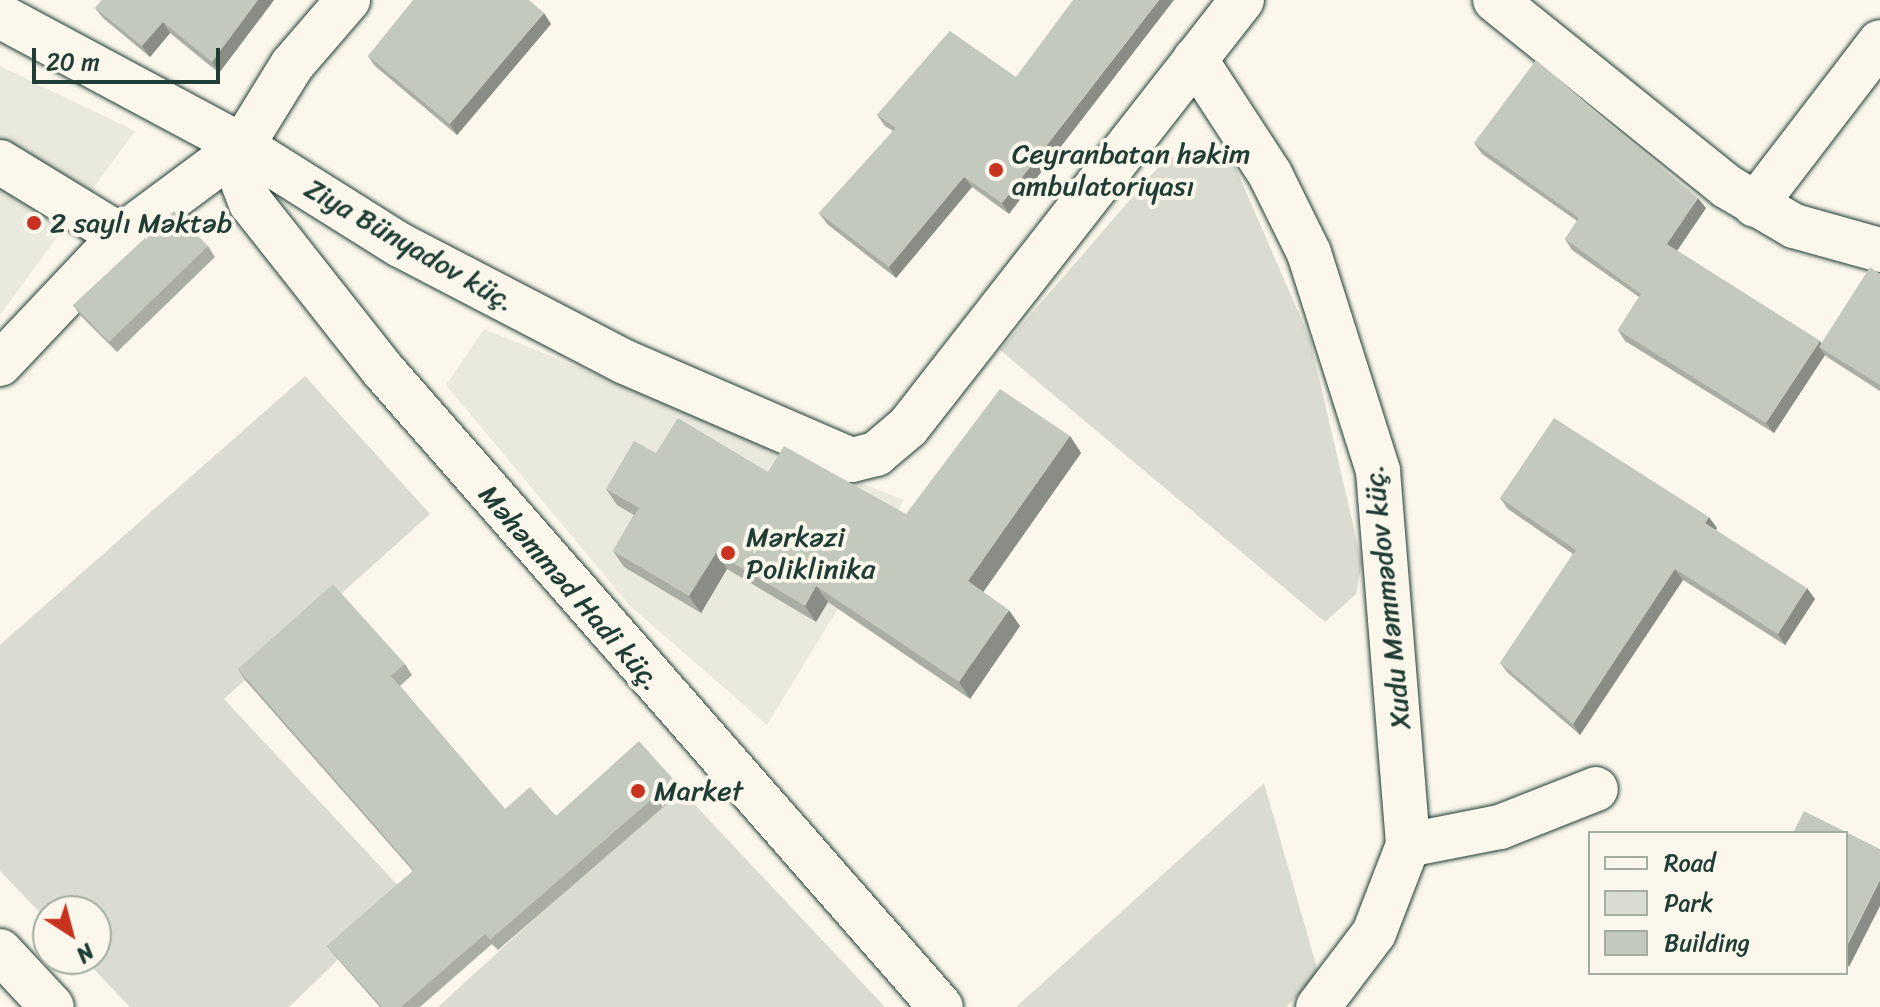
<!DOCTYPE html>
<html>
<head>
<meta charset="utf-8">
<style>
  body { margin:0 }
  #map { position:relative; width:1880px; height:1007px; overflow:hidden; background:#fbf7ec; font-family:Sriracha,sans-serif }
  div>[style] { position:absolute }
  [style*='--x'] { left:calc(var(--x)*1px); top:calc(var(--y)*1px); width:calc(var(--w)*1px); rotate:calc(var(--a)*1deg) }
  .built>* { inset:0; background:#eae9de }
  .green>* { inset:0; background:#dbdcd1 }
  .roads { filter:drop-shadow(0 0 2px #1f3d34) drop-shadow(0 0 2px #1f3d34) }
  .minor>* { height:44px; margin:-22px; padding:0 22px; transform-origin:22px; border-radius:22px; background:#fbf7ec }
  .wall>* { inset:0; background:#a9ada3 }
  .shaded-wall>* { inset:0; background:#898d85 }
  .building>* { inset:0; background:#c4c9be }
  .dots>* { width:22px; height:22px; translate:-50% -50%; box-sizing:border-box; border:4px solid #fbf7ec; border-radius:50% }
  span { translate:-50% -50%; white-space:nowrap; text-align:center; line-height:1.15; -webkit-text-stroke:8px #fbf7ec; paint-order:stroke }
  .poi-label { font-size:28px; color:#1f3d34 }
  .left { translate:0 -50%; text-align:left }
  .street-label { font-size:28px; color:#1f3d34 }
  .legend { position:absolute; left:1588px; top:831px; width:260px; height:144px; box-sizing:border-box; background:#fbf7ec; border:2px solid #a3ada2; margin:0; padding:10px 14px; list-style:none; font-size:24px; color:#1f3d34 }
  .legend li { display:flex; align-items:center; gap:16px; height:40px }
  .legend b { width:40px; border:2px solid #a3ada2 }
  .north { position:absolute; left:32px; top:895px; width:80px; height:80px; box-sizing:border-box; background:#fbf7ec; border:2px solid #a3ada2; border-radius:50%; rotate:144deg; font-size:22px; font-weight:700; line-height:32px; text-align:center; color:#1f3d34 }
  .north::after { content:''; display:block; margin:auto; width:28px; height:36px; background:#c8321e; clip-path:polygon(50% 0,100% 100%,50% 72%,0 100%) }
  .scale { position:absolute; left:32px; top:48px; width:188px; height:36px; box-sizing:border-box; border:4px solid #1f3d34; border-top:0; padding-left:10px; font-size:24px; line-height:28px; white-space:nowrap; color:#1f3d34; -webkit-text-stroke:6px #fbf7ec; paint-order:stroke }
</style>
</head>
<body>
<div id="map">
  <div class="built">
    <i style="clip-path:polygon(0 66px,135px 131px,0 315px)"></i>
    <i style="clip-path:polygon(484px 329px,904px 500px,767px 725px,630px 606px,446px 385px)"></i>
  </div>
  <div class="green">
    <i style="clip-path:polygon(1230px 155px,1310px 339px,1362px 563px,1356px 594px,1325px 622px,1000px 350px,1167px 157px)"></i>
    <i style="clip-path:polygon(305px 376px,430px 514px,224px 699px,406px 894px,289px 1007px,130px 1007px,84px 959px,96px 959px,96px 911px,48px 911px,48px 921px,0 871px,0 645px)"></i>
    <i style="clip-path:polygon(1264px 783px,1319px 975px,1286px 1007px,1016px 1007px)"></i>
    <i style="clip-path:polygon(682px 791px,885px 1007px,438px 1007px,604px 855px)"></i>
  </div>
  <div class="roads">
    <div class="minor">
      <i style="--x:1495;--y:0;--w:297;--a:38.8"></i>
      <i style="--x:1726;--y:186;--w:79;--a:30.5"></i>
      <i style="--x:1794;--y:226;--w:89;--a:15.6"></i>
      <i style="--x:0;--y:16;--w:275;--a:28.2"></i>
      <i style="--x:242;--y:146;--w:186;--a:32.1"></i>
      <i style="--x:400;--y:245;--w:254;--a:27.5"></i>
      <i style="--x:625;--y:362;--w:247;--a:23.4"></i>
      <i style="--x:852;--y:460;--w:25;--a:-14"></i>
      <i style="--x:876;--y:454;--w:42;--a:-40.2"></i>
      <i style="--x:908;--y:427;--w:542;--a:-51.97"></i>
      <i style="--x:1195;--y:59;--w:137;--a:56.9"></i>
      <i style="--x:1270;--y:174;--w:88;--a:63.7"></i>
      <i style="--x:1309;--y:253;--w:229;--a:72.4"></i>
      <i style="--x:1378;--y:471;--w:375;--a:85.4"></i>
      <i style="--x:1408;--y:845;--w:94;--a:111.1"></i>
      <i style="--x:1374;--y:933;--w:93;--a:127.1"></i>
      <i style="--x:242;--y:146;--w:29;--a:94"></i>
      <i style="--x:240;--y:175;--w:30;--a:69"></i>
      <i style="--x:251;--y:203;--w:211;--a:51.7"></i>
      <i style="--x:382;--y:369;--w:848;--a:48.78"></i>
      <i style="--x:0;--y:162;--w:142;--a:31.4"></i>
      <i style="--x:1755;--y:205;--w:205;--a:-52.5"></i>
      <i style="--x:0;--y:364;--w:176;--a:-46.6"></i>
      <i style="--x:121;--y:236;--w:151;--a:-36.6"></i>
      <i style="--x:242;--y:146;--w:95;--a:-58.3"></i>
      <i style="--x:292;--y:65;--w:86;--a:-49.3"></i>
      <i style="--x:1408;--y:845;--w:94;--a:-11.1"></i>
      <i style="--x:1500;--y:827;--w:103;--a:-21.6"></i>
      <i style="--x:0;--y:951;--w:76;--a:47.1"></i>
    </div>
  </div>
  <div class="wall">
    <i style="clip-path:polygon(102px 0,274px 0,219px 73px,170px 33px,150px 57px,103px 18px,95px 8px)"></i>
    <i style="clip-path:polygon(551px 24px,457px 135px,375px 66px,368px 56px)"></i>
    <i style="clip-path:polygon(950px 31px,1009px 214px,972px 187px,896px 278px,827px 224px,819px 213px,893px 131px,885px 126px,877px 115px)"></i>
    <i style="clip-path:polygon(1474px 143px,1706px 208px,1677px 251px,1820px 341px,1821px 344px,1880px 274px,1880px 391px,1827px 357px,1825px 355px,1774px 433px,1625px 341px,1618px 330px,1639px 297px,1572px 250px,1565px 239px,1577px 221px,1482px 154px)"></i>
    <i style="clip-path:polygon(208px 246px,215px 257px,117px 352px,80px 315px,73px 305px)"></i>
    <i style="clip-path:polygon(1070px 436px,1081px 453px,983px 592px,1020px 626px,970px 699px,828px 602px,816px 622px,727px 569px,701px 613px,624px 567px,613px 551px,634px 515px,617px 505px,606px 489px,656px 453px,768px 472px,906px 514px)"></i>
    <i style="clip-path:polygon(1500px 498px,1717px 528px,1716px 530px,1815px 599px,1785px 645px,1683px 580px,1580px 735px,1508px 673px,1500px 663px,1573px 554px,1508px 509px)"></i>
    <i style="clip-path:polygon(405px 664px,412px 675px,400px 686px,505px 809px,556px 816px,674px 780px,682px 791px,498px 950px,492px 944px,420px 1007px,380px 1007px,335px 956px,327px 946px,413px 871px,245px 680px,238px 669px)"></i>
  </div>
  <div class="shaded-wall">
    <i style="clip-path:polygon(258px 0,274px 0,219px 73px,212px 62px)"></i>
    <i style="clip-path:polygon(1159px 0,1174px 0,1009px 214px,1002px 203px)"></i>
    <i style="clip-path:polygon(544px 13px,551px 24px,457px 135px,450px 124px)"></i>
    <i style="clip-path:polygon(163px 22px,170px 33px,150px 57px,142px 46px)"></i>
    <i style="clip-path:polygon(964px 177px,972px 187px,896px 278px,889px 267px)"></i>
    <i style="clip-path:polygon(1698px 198px,1706px 208px,1674px 255px,1667px 244px)"></i>
    <i style="clip-path:polygon(1820px 341px,1826px 351px,1819px 347px,1825px 355px,1774px 433px,1766px 423px)"></i>
    <i style="clip-path:polygon(1070px 436px,1081px 453px,979px 598px,968px 581px)"></i>
    <i style="clip-path:polygon(1709px 517px,1717px 528px,1713px 534px,1705px 523px)"></i>
    <i style="clip-path:polygon(716px 553px,727px 569px,701px 613px,689px 596px)"></i>
    <i style="clip-path:polygon(1675px 569px,1683px 580px,1580px 735px,1573px 724px)"></i>
    <i style="clip-path:polygon(816px 586px,828px 602px,816px 622px,805px 606px)"></i>
    <i style="clip-path:polygon(1807px 588px,1815px 599px,1785px 645px,1778px 634px)"></i>
    <i style="clip-path:polygon(1009px 610px,1020px 626px,970px 699px,959px 682px)"></i>
    <i style="clip-path:polygon(1880px 880px,1880px 906px,1849px 967px,1846px 962px,1846px 948px)"></i>
  </div>
  <div class="building">
    <i style="clip-path:polygon(102px 0,258px 0,212px 62px,163px 22px,142px 46px,95px 8px)"></i>
    <i style="clip-path:polygon(413px 0,529px 0,544px 13px,450px 124px,368px 56px)"></i>
    <i style="clip-path:polygon(1073px 0,1159px 0,1002px 203px,964px 177px,889px 267px,819px 213px,896px 128px,877px 115px,950px 31px,1016px 77px)"></i>
    <i style="clip-path:polygon(1536px 60px,1698px 198px,1667px 244px,1820px 341px,1766px 423px,1618px 330px,1641px 294px,1565px 239px,1579px 218px,1474px 143px)"></i>
    <i style="clip-path:polygon(174px 211px,208px 246px,109px 342px,73px 305px)"></i>
    <i style="clip-path:polygon(1870px 267px,1880px 274px,1880px 385px,1819px 347px)"></i>
    <i style="clip-path:polygon(1000px 389px,1070px 436px,968px 581px,1009px 610px,959px 682px,816px 586px,805px 606px,716px 553px,689px 596px,613px 551px,639px 508px,606px 489px,634px 441px,656px 453px,678px 418px,768px 472px,784px 446px,906px 514px)"></i>
    <i style="clip-path:polygon(1554px 418px,1709px 517px,1705px 523px,1807px 588px,1778px 634px,1675px 569px,1573px 724px,1500px 663px,1576px 550px,1500px 498px)"></i>
    <i style="clip-path:polygon(333px 584px,405px 664px,391px 676px,505px 809px,530px 787px,556px 816px,639px 741px,674px 780px,490px 940px,485px 934px,401px 1007px,382px 1007px,327px 946px,414px 870px,238px 669px)"></i>
    <i style="clip-path:polygon(1804px 811px,1880px 849px,1880px 880px,1846px 948px,1846px 833px,1793px 833px)"></i>
  </div>
  <div class="dots">
    <i style="left:996px;top:170px;background:#c8321e"></i>
    <i style="left:34px;top:223px;background:#c8321e"></i>
    <i style="left:728px;top:553px;background:#c8321e"></i>
    <i style="left:638px;top:791px;background:#c8321e"></i>
  </div>
  <div class="poi-label">
    <span class="left" style="left:1012px;top:170px">Ceyranbatan həkim<br>ambulatoriyası</span>
    <span class="left" style="left:50px;top:223px">2 saylı Məktəb</span>
    <span class="left" style="left:746px;top:553px">Mərkəzi<br>Poliklinika</span>
    <span class="left" style="left:654px;top:791px">Market</span>
  </div>
  <div class="street-label">
    <span style="left:410px;top:245px;rotate:30deg">Ziya Bünyadov küç.</span>
    <span style="left:570px;top:588px;rotate:49deg">Məhəmməd Hadi küç.</span>
    <span style="left:1387px;top:597px;rotate:-96deg">Xudu Məmmədov küç.</span>
  </div>
  <ul class="legend">
  <li><b style="height:10px;background:#fbf7ec"></b>Road</li>
  <li><b style="height:22px;background:#dbdcd1"></b>Park</li>
  <li><b style="height:22px;background:#c4c9be"></b>Building</li>
  </ul>
  <div class="north">N</div>
  <div class="scale">20 m</div>
</div>
</body>
</html>
